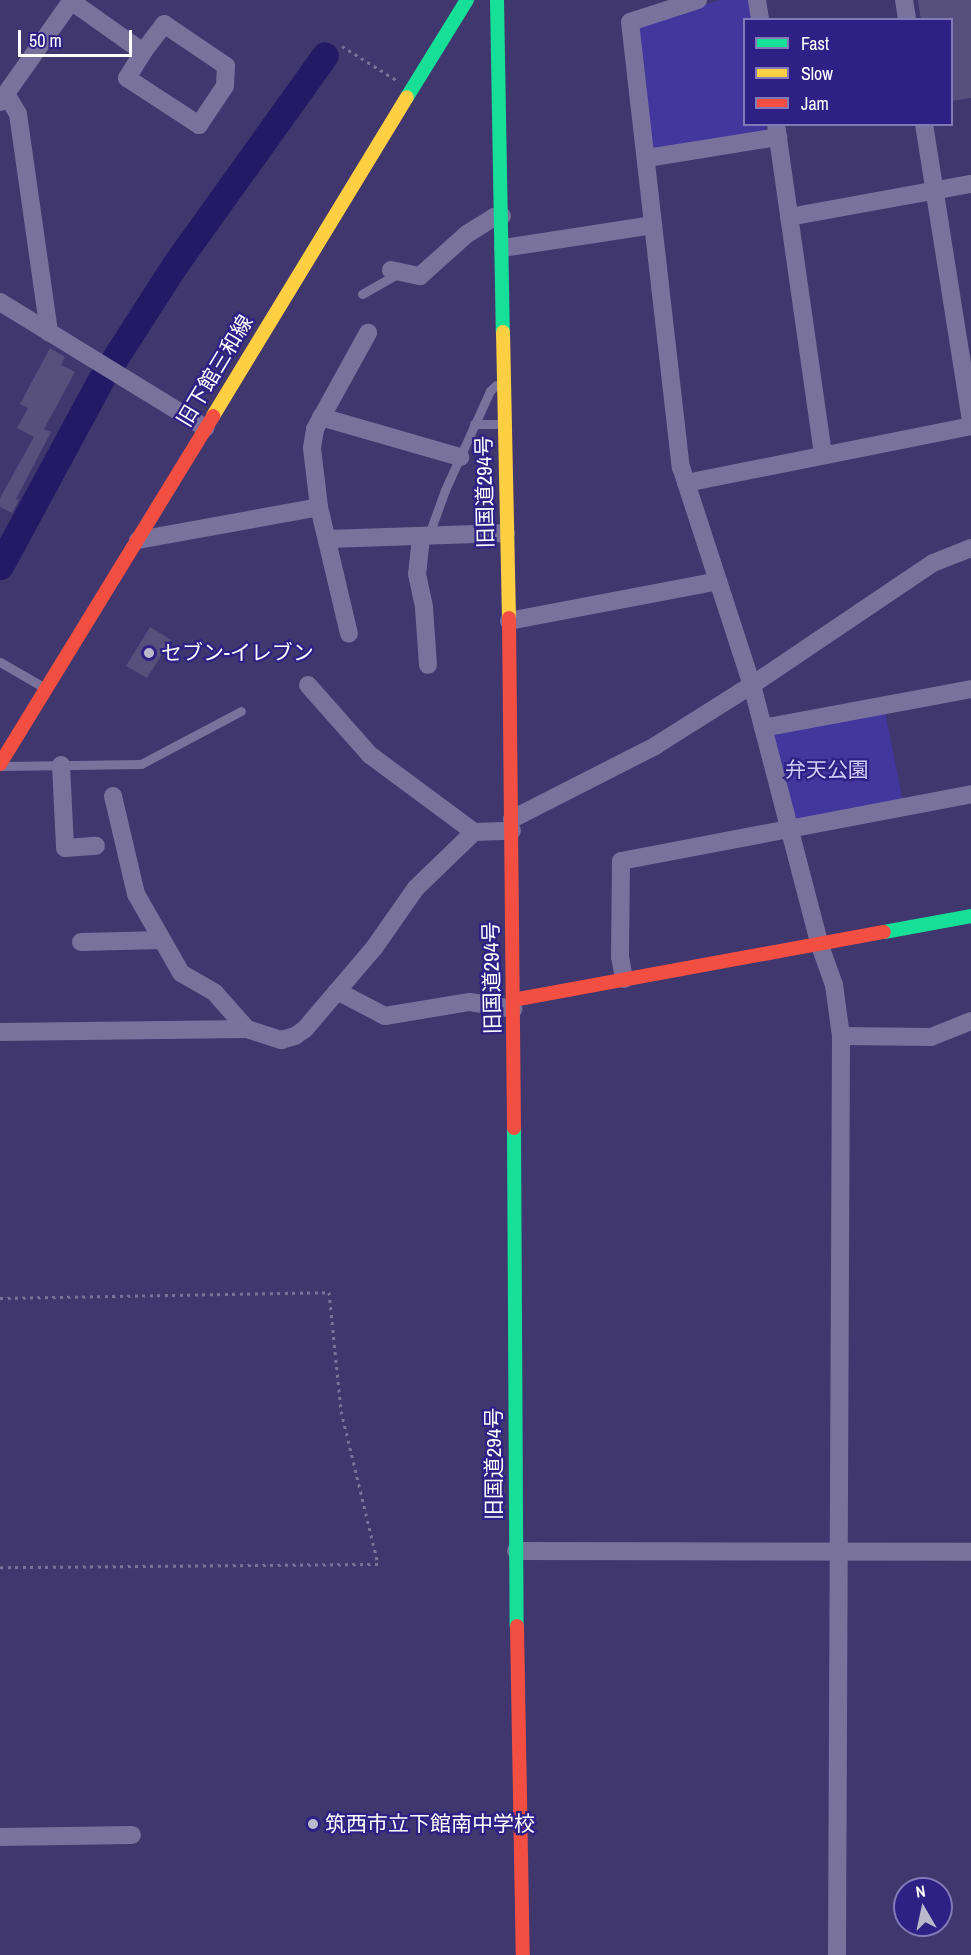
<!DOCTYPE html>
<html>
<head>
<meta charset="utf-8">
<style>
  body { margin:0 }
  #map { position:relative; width:971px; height:1955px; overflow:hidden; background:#3f376e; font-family:"Archivo Narrow","Noto Sans JP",sans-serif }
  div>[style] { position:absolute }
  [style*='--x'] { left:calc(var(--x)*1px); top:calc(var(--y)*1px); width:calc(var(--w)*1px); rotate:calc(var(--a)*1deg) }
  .green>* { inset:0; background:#43369d }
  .river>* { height:27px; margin:-13.5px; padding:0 13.5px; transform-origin:13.5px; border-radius:13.5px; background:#241965 }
  .building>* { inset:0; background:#57507d }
  .path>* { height:3px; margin-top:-1.5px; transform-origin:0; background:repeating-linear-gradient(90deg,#78729c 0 3px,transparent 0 7.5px) }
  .lane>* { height:9px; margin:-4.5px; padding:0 4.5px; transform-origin:4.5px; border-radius:4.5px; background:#78729c }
  .street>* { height:18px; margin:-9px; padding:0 9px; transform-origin:9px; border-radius:9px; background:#78729c }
  .fast>* { height:14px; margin:-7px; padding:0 7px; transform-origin:7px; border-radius:7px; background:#16e098 }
  .slow>* { height:14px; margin:-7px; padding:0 7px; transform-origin:7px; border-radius:7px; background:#ffcf43 }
  .jam>* { height:14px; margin:-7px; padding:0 7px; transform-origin:7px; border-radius:7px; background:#f24e42 }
  .dots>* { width:16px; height:16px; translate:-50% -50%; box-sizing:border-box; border:3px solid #2e2085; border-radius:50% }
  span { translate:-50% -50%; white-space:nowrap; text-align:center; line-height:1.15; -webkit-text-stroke:4.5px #2e2085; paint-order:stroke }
  .street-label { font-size:21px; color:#fff }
  .poi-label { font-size:21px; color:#fff }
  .left { translate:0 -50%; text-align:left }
  .park-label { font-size:21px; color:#d2cdf7 }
  .legend { position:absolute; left:743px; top:18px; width:210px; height:108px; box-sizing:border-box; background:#2e2085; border:2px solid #8279b6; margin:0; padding:8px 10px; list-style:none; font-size:18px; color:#fff }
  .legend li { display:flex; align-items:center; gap:12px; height:30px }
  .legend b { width:30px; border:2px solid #8279b6 }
  .north { position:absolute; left:893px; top:1877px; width:60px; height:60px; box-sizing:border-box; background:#2e2085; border:2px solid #8279b6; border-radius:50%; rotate:351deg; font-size:16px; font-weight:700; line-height:24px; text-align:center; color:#fff }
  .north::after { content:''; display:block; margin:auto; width:21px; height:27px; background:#bcb9cc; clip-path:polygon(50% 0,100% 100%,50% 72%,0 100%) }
  .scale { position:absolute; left:18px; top:30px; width:114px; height:27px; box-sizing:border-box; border:3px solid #fff; border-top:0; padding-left:8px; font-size:18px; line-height:21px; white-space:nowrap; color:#fff; -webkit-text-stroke:4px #2e2085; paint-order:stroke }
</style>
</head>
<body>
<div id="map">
  <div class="green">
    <i style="clip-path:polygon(720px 0,749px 0,752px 19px,744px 20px,744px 124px,766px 125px,766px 129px,758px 136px,652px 150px,638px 32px,643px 24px)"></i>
    <i style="clip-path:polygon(885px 712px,903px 801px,802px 821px,791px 814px,770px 746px,776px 733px)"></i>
  </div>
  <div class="river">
    <i style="--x:115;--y:358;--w:109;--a:-57.3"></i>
    <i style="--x:174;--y:266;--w:259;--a:-54.4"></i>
    <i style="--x:0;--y:566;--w:213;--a:-61.6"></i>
  </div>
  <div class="building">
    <i style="clip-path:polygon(918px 0,971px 0,971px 98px,951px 101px,951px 20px,921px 20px)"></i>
    <i style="clip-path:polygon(50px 348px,65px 357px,61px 365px,75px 372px,44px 429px,51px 432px,16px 499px,19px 500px,12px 513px,0 507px,0 498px,34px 437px,17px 428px,28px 408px,20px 404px)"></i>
    <i style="clip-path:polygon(150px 627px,171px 640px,147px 678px,126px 666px)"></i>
  </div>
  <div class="path">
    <i style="--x:342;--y:46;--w:64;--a:32.2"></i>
    <i style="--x:0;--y:1298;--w:329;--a:-1"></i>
    <i style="--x:329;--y:1292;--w:120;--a:84.2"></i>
    <i style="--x:341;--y:1411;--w:157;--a:76.4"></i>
    <i style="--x:378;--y:1564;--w:378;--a:179.5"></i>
  </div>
  <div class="lane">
    <i style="--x:362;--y:294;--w:43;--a:-29.6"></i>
    <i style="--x:474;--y:424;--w:22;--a:0"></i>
    <i style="--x:428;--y:537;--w:50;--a:-70.1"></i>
    <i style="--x:445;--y:490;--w:109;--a:-65.6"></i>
    <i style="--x:490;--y:391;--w:8;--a:-45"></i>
    <i style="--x:0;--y:662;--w:52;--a:30"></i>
    <i style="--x:2;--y:766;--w:139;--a:-0.8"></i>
    <i style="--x:141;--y:764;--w:113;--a:-27.9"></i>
  </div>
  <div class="street">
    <i style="--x:698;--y:0;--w:71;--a:162.1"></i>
    <i style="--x:630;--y:22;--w:448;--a:83.5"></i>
    <i style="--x:681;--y:467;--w:229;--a:72"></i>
    <i style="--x:752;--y:685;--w:267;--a:75.4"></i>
    <i style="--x:819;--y:943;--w:45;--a:70.3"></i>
    <i style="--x:834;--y:985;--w:51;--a:82.2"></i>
    <i style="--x:841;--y:1036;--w:919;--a:90.25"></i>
    <i style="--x:757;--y:0;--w:20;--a:81"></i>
    <i style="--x:904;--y:0;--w:20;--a:81"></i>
    <i style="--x:71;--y:1;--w:88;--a:35.3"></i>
    <i style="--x:143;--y:52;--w:35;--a:-53"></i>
    <i style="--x:164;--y:24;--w:75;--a:34.1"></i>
    <i style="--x:226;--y:66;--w:20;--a:93"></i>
    <i style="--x:225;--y:86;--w:47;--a:123.7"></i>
    <i style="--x:199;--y:125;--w:86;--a:-146.9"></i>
    <i style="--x:127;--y:78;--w:31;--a:-58"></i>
    <i style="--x:6;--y:94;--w:23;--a:59"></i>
    <i style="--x:18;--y:114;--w:221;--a:81.9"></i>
    <i style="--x:0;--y:102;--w:125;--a:-54.8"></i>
    <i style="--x:776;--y:124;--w:334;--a:81.9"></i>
    <i style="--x:924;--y:124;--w:301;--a:81"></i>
    <i style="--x:647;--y:158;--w:133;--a:-9.1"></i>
    <i style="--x:789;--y:217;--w:185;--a:-10.3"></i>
    <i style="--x:503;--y:248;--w:152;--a:-8.7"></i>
    <i style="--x:391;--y:270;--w:30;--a:12"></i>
    <i style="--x:420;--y:276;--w:63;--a:-41.8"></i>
    <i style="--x:467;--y:234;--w:32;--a:-32"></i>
    <i style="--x:494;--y:217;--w:8;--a:-7"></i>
    <i style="--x:0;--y:302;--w:241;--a:31.5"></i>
    <i style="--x:321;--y:417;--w:145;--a:16.1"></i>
    <i style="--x:686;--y:483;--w:291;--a:-11.3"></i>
    <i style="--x:319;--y:507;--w:59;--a:-96.8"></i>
    <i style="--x:312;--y:448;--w:19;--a:-81"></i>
    <i style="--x:315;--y:429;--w:110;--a:-61.1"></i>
    <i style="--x:421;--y:537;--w:37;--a:96"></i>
    <i style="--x:417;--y:574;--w:35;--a:78"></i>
    <i style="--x:424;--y:608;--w:57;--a:86"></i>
    <i style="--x:327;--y:539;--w:179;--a:-1.9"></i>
    <i style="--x:138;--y:540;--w:184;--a:-10.3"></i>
    <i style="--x:319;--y:507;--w:130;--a:76.7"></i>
    <i style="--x:509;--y:621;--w:213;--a:-10.8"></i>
    <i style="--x:308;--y:685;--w:94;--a:48.5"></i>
    <i style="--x:370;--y:755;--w:129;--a:36.5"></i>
    <i style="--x:763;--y:728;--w:212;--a:-10.6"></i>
    <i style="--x:61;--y:765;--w:83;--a:87.2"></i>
    <i style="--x:65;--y:848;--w:31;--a:-4"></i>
    <i style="--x:113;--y:796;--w:101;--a:76.8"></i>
    <i style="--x:136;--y:894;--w:91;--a:60.3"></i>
    <i style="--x:181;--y:973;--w:39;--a:30"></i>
    <i style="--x:215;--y:993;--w:48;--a:48.4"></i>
    <i style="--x:512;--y:819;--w:161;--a:-27"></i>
    <i style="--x:655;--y:746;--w:115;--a:-32.2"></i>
    <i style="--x:752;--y:685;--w:218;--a:-34"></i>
    <i style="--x:933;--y:563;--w:41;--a:-21.5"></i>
    <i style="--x:81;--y:942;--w:81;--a:-1.4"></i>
    <i style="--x:624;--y:979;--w:22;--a:-100"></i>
    <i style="--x:620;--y:957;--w:96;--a:-89.4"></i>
    <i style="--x:621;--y:861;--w:356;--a:-10.8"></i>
    <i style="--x:337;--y:991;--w:54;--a:27.5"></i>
    <i style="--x:385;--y:1016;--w:86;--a:-9.4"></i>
    <i style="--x:470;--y:1002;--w:44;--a:9.2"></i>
    <i style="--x:0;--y:1032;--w:247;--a:-0.7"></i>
    <i style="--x:247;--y:1029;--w:36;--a:18"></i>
    <i style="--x:281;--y:1040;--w:15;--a:-16"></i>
    <i style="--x:295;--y:1036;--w:12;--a:-35"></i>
    <i style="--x:305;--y:1029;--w:106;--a:-49.6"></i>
    <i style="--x:374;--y:948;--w:73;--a:-55"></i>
    <i style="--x:416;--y:888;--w:81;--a:-44"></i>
    <i style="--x:474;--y:832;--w:38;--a:-2"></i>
    <i style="--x:841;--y:1036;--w:90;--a:0.6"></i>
    <i style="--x:931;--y:1037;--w:43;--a:-21.8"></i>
    <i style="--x:516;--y:1551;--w:455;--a:0.1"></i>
    <i style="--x:0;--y:1837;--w:132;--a:-0.9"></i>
  </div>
  <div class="fast">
    <i style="--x:497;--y:0;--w:332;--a:89"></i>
    <i style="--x:407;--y:97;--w:114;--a:-58.3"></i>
    <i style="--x:884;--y:932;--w:88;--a:-10.4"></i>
    <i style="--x:514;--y:1128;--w:498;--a:89.7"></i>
  </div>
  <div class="slow">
    <i style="--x:503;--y:332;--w:286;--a:88.8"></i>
    <i style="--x:213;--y:416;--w:373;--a:-58.7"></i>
  </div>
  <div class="jam">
    <i style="--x:509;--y:618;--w:510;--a:89.44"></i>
    <i style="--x:0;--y:764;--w:408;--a:-58.5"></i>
    <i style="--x:513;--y:1000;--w:377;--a:-10.4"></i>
    <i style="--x:517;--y:1626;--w:329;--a:89"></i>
  </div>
  <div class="dots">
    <i style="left:149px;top:653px;background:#bcb9cc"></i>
    <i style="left:313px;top:1824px;background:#bcb9cc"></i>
  </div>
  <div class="street-label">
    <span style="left:215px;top:371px;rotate:-59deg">旧下館三和線</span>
    <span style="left:485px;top:492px;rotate:-91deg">旧国道294号</span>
    <span style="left:492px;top:978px;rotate:-91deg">旧国道294号</span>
    <span style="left:494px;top:1464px;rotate:-90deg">旧国道294号</span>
  </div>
  <div class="poi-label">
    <span class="left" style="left:161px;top:653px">セブン-イレブン</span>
    <span class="left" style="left:325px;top:1824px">筑西市立下館南中学校</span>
  </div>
  <div class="park-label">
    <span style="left:827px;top:770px">弁天公園</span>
  </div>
  <ul class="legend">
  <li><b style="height:8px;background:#16e098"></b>Fast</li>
  <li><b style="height:8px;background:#ffcf43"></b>Slow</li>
  <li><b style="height:8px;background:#f24e42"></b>Jam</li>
  </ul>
  <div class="north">N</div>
  <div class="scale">50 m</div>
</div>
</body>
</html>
